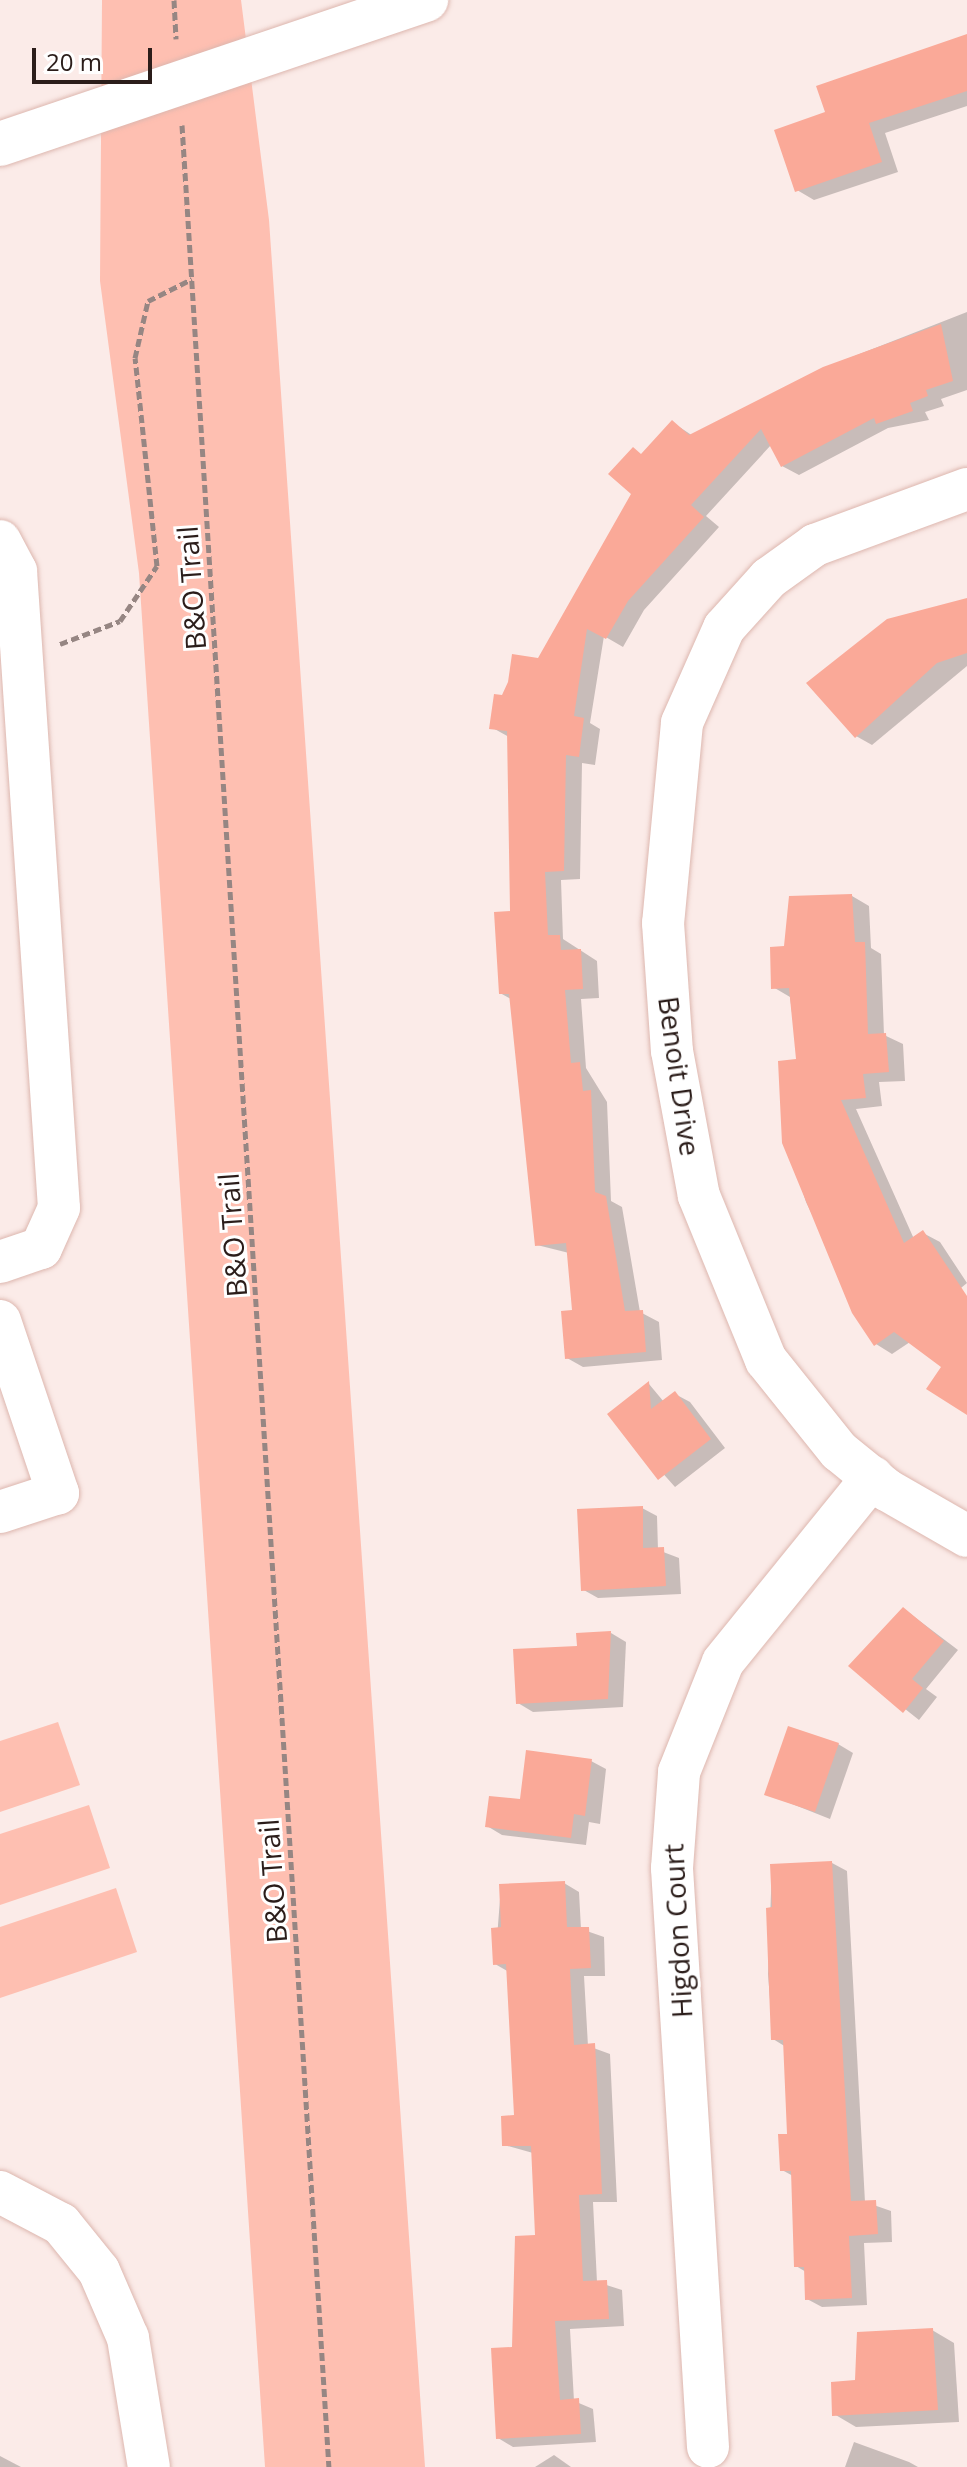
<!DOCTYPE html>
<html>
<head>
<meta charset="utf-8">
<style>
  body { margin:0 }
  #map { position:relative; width:967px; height:2467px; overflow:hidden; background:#fbebe8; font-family:"Open Sans",sans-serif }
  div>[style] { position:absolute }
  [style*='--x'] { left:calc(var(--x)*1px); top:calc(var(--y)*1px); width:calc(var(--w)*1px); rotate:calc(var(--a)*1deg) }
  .green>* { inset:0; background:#febfb1 }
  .shadow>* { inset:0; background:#0003 }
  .building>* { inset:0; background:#faa998 }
  .path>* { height:5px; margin-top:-2.5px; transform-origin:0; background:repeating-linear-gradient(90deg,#968683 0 8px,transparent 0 12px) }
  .roads { filter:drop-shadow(0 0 2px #ddb7af) drop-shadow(0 0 2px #ddb7af) }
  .minor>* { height:42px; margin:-21px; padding:0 21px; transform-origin:21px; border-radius:21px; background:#fff }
  .major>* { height:44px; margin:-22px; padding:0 22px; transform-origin:22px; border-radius:22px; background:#fff }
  span { translate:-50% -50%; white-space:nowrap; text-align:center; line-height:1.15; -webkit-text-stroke:6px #fff; paint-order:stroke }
  .street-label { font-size:28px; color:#2b1d1a }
  .scale { position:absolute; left:32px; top:48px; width:120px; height:36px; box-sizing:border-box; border:4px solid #2b1d1a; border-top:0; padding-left:10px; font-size:24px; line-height:28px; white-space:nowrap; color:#2b1d1a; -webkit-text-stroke:6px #fff; paint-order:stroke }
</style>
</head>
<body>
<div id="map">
  <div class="green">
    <i style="clip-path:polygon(102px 0,241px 0,269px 220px,425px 2467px,265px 2467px,139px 573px,100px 281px)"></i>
    <i style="clip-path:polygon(58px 1722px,80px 1785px,0 1812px,0 1741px)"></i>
    <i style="clip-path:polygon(89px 1805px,110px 1868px,0 1905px,0 1834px)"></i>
    <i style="clip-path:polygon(116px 1888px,137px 1952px,0 1998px,0 1927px)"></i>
  </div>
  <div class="shadow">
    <i style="clip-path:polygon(967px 35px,967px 106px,885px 133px,898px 172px,814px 200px,797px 190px,828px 113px)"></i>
    <i style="clip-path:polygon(967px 312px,967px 390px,941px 399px,944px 406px,925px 412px,929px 420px,888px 428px,799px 475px,782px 466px,771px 445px,706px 516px,719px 527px,644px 610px,623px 647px,604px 636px,590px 723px,600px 729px,595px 765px,582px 763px,580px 879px,561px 880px,563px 939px,597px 961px,599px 998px,581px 999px,586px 1068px,607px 1102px,611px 1201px,622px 1207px,640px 1312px,659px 1322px,662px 1360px,583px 1367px,567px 1358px,574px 1312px,569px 1253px,537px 1245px,511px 999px,500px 993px,512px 913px,509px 737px,491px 727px,503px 697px,539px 660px,633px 494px,642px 455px,672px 422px,693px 436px,824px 368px)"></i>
    <i style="clip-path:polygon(967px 600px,967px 666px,872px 745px,856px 736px)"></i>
    <i style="clip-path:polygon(852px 896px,869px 906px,871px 948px,881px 954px,884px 1035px,903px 1044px,905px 1081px,879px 1082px,882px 1106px,856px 1109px,914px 1239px,923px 1233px,940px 1242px,967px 1283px,950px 1297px,967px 1308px,967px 1411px,943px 1367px,910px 1342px,892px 1354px,876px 1344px,806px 1202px,787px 1141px,798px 1060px,790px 997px,773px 987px,786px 948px)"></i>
    <i style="clip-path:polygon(649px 1384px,664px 1402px,675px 1394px,690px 1402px,725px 1448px,675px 1487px,610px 1414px)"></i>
    <i style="clip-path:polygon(642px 1508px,657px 1516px,658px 1550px,679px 1558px,681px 1594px,598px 1598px,582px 1589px)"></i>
    <i style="clip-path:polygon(904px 1609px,958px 1650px,926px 1689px,937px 1697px,919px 1720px,851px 1666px)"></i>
    <i style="clip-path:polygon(611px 1633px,626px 1642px,623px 1707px,533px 1712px,518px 1703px,579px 1647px)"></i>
    <i style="clip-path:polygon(838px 1744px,853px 1753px,830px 1819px,767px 1794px)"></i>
    <i style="clip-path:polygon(591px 1761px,606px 1769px,600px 1824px,589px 1822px,586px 1845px,502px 1835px,487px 1826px)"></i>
    <i style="clip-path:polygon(832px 1863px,847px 1871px,865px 2202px,891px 2211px,892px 2242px,864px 2243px,867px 2305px,822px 2307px,807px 2299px,806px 2272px,796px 2266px,793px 2176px,782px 2170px,789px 2136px,786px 2047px,773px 2039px,768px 1974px,772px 1866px)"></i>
    <i style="clip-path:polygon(564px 1883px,579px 1892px,581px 1929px,604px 1937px,605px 1976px,584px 1976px,588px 2046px,610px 2054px,617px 2202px,593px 2202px,597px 2282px,622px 2290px,624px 2326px,570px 2329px,574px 2401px,593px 2409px,596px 2442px,513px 2447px,498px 2438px,537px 2237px,533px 2153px,504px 2145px,516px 2117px,509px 1972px,495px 1964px,501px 1886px)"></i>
    <i style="clip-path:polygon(932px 2330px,954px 2343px,959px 2422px,856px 2427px,834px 2414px,857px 2382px)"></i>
    <i style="clip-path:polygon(854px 2442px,909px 2462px,918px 2467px,845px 2467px)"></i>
    <i style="clip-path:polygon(554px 2455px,571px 2467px,535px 2467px)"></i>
    <i style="clip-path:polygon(0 2456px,21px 2467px,0 2467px)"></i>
  </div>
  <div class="building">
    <i style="clip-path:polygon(967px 34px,967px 91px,869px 123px,882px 162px,795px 192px,774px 130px,825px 112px,816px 86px)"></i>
    <i style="clip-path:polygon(941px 324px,953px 381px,926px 390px,928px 396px,910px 403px,913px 411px,876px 424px,874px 418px,781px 467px,761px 429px,691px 505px,704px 517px,628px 601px,606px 639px,587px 629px,574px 716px,584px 718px,579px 757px,566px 755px,564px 871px,545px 872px,548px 935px,560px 935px,561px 950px,581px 949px,583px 989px,565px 990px,571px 1063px,580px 1062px,583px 1091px,591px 1090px,595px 1192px,606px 1196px,625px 1311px,643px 1310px,646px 1352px,565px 1359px,561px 1311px,572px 1310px,566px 1243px,535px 1246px,509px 994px,499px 994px,494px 912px,510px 911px,507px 731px,489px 729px,494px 694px,502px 695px,508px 682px,512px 654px,538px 658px,631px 494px,608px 474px,633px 447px,641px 454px,672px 420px,689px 435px,823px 367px)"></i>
    <i style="clip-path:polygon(967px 598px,967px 653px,937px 663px,855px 738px,806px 683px,887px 619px)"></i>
    <i style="clip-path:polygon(852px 894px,855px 942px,865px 942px,868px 1034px,886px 1033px,889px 1072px,863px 1074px,866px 1098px,841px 1100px,904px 1243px,923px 1230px,967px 1296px,967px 1415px,926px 1389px,941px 1367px,894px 1332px,874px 1346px,852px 1313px,782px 1143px,778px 1061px,796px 1059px,789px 988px,771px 989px,770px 947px,784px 946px,789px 896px)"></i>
    <i style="clip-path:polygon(649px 1381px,651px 1409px,675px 1391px,711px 1439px,658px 1480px,607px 1414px)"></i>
    <i style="clip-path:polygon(643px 1506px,643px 1548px,664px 1547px,666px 1586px,581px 1591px,577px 1509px)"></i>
    <i style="clip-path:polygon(903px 1607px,944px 1641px,912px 1679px,923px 1688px,903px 1713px,848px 1666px)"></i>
    <i style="clip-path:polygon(611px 1631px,608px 1699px,516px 1704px,513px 1649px,577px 1646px,576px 1633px)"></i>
    <i style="clip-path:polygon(788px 1726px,839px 1743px,815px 1812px,764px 1795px)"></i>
    <i style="clip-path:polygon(526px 1750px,592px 1759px,585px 1816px,574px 1814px,571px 1838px,485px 1827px,489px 1796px,520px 1799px)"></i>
    <i style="clip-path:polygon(832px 1861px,851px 2201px,876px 2200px,878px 2234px,849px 2236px,852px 2298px,805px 2300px,804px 2267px,794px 2267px,791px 2171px,780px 2171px,778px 2134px,787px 2134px,783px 2040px,771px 2040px,766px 1908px,772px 1907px,770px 1864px)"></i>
    <i style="clip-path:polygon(565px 1881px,567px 1927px,589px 1927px,591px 1968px,570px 1969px,574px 2045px,595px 2043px,599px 2122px,602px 2194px,579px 2195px,583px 2281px,607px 2280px,609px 2319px,555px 2321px,560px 2400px,579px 2398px,581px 2434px,496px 2439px,491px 2348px,512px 2347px,515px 2236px,535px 2235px,531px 2146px,502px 2146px,501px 2116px,514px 2115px,506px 1964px,493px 1965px,491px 1928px,501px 1927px,499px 1884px)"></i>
    <i style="clip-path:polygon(933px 2328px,938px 2410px,832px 2416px,831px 2382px,855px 2380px,857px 2332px)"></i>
  </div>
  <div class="path">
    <i style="--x:174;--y:0;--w:39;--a:87"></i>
    <i style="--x:182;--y:125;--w:2347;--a:86.41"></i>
    <i style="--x:60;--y:644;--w:64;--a:-21"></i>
    <i style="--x:120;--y:621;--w:66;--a:-56.1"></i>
    <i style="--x:157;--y:566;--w:209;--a:-96"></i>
    <i style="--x:135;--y:358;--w:58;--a:-77.2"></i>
    <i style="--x:148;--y:301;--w:49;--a:-26.6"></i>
  </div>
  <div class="roads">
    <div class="minor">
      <i style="--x:967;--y:489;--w:162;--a:159.8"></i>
      <i style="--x:815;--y:545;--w:57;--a:144.3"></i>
      <i style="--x:769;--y:578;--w:67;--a:132"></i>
      <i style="--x:724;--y:628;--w:104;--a:113.9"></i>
      <i style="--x:682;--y:723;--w:201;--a:95.4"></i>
      <i style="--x:663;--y:923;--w:128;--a:86"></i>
      <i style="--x:672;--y:1051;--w:147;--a:79.5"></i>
      <i style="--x:699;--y:1196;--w:177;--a:67.8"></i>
      <i style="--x:766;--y:1360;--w:117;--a:51.3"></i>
      <i style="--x:839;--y:1451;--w:62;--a:39.1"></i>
      <i style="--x:887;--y:1490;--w:92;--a:29.9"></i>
      <i style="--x:0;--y:541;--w:34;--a:62"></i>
      <i style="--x:16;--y:571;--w:638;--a:86.14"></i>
      <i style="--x:59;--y:1208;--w:44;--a:114.2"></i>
      <i style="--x:41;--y:1248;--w:43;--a:161.1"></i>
      <i style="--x:0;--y:1321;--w:182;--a:71.4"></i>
      <i style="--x:58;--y:1493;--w:61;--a:161.9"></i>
      <i style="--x:0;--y:2192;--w:69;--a:27.7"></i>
      <i style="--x:61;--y:2224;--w:60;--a:51"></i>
      <i style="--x:99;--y:2271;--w:73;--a:66.6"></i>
      <i style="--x:128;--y:2338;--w:131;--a:80.8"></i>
      <i style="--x:708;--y:2447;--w:580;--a:-93.56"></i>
      <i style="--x:672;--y:1868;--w:96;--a:-85.8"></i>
      <i style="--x:679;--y:1772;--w:118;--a:-68.2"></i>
      <i style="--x:723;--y:1662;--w:238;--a:-51"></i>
    </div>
    <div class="major">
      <i style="--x:0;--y:144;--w:450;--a:-18.7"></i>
    </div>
  </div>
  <div class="street-label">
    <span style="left:191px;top:588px;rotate:-94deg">B&amp;O Trail</span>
    <span style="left:680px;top:1076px;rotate:82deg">Benoit Drive</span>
    <span style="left:232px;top:1235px;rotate:-94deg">B&amp;O Trail</span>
    <span style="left:272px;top:1881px;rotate:-94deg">B&amp;O Trail</span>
    <span style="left:677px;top:1931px;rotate:-93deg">Higdon Court</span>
  </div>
  <div class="scale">20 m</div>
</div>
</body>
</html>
